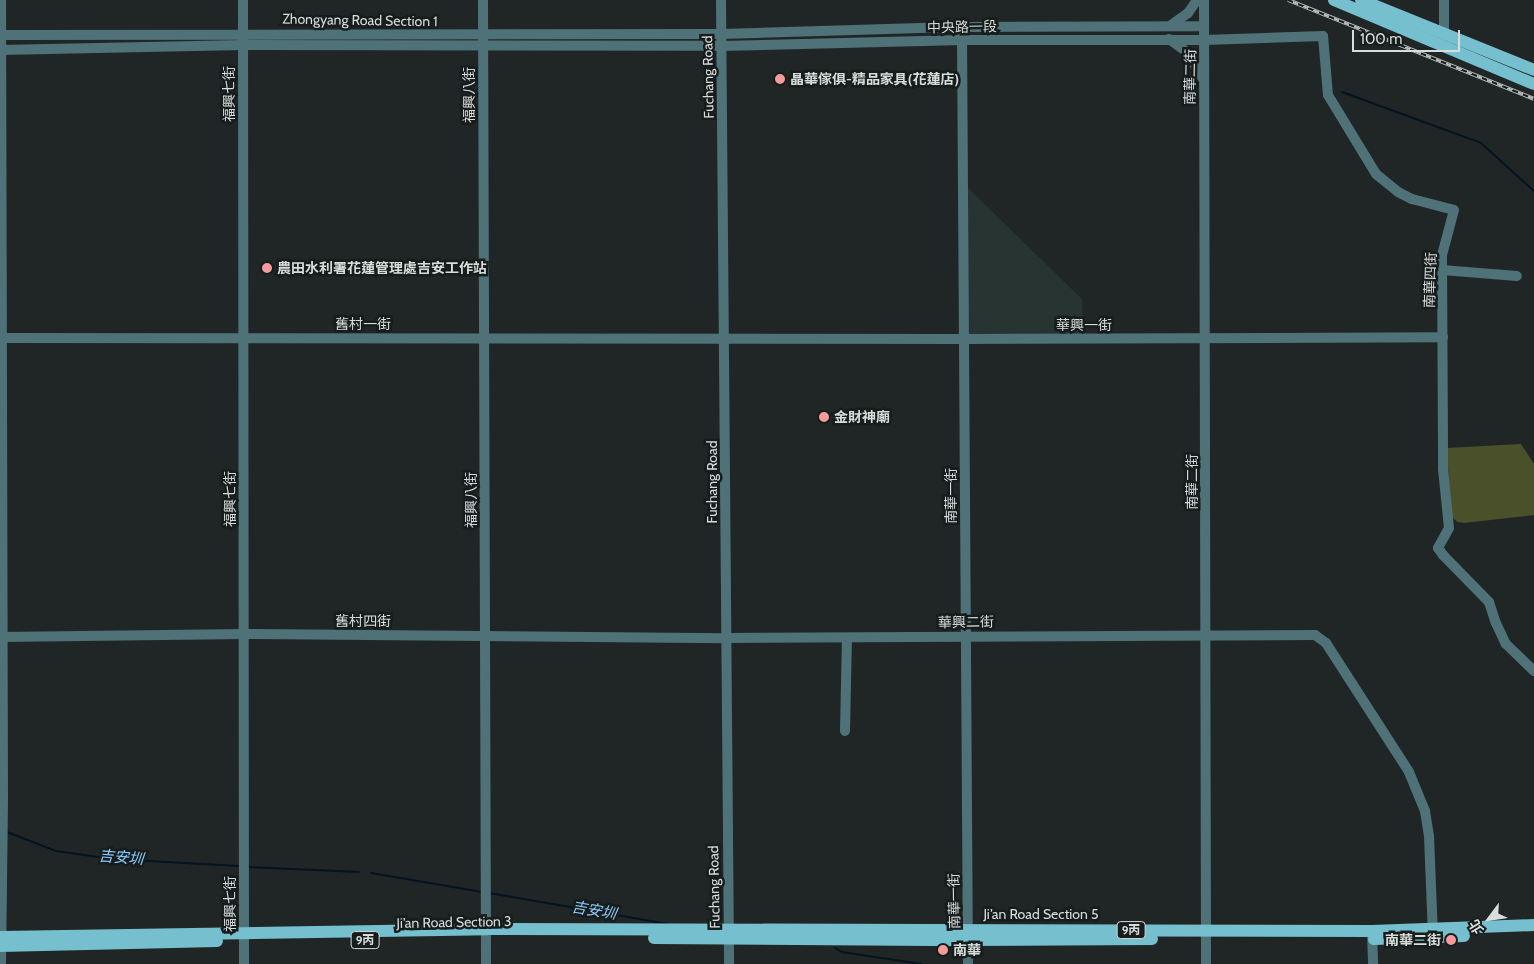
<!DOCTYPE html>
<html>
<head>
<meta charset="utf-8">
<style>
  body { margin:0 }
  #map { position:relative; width:1534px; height:964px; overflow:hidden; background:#202625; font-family:Cabin,"Noto Sans TC",sans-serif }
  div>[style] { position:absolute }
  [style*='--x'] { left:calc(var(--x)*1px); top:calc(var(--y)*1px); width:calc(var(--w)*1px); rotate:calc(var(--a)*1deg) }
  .built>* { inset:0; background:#273431 }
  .green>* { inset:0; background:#4a502a }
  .stream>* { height:2px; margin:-1px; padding:0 1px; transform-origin:1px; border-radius:1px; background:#031320 }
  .minor>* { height:10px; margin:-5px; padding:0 5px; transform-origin:5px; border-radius:5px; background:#4f7279 }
  .major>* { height:12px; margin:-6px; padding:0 6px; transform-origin:6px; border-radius:6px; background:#75bfce }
  .rail>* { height:4px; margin-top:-2px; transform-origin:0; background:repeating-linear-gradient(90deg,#171d1c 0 5.5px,#b9bdbc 0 11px); box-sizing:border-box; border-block:1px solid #b9bdbc }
  .dots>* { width:14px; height:14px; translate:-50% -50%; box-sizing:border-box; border:2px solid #171d1c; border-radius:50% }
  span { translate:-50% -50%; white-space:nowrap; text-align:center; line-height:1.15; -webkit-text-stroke:5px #171d1c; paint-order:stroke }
  .shield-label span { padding:1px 4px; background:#171d1c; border:1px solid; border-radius:4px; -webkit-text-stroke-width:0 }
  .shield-label { font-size:12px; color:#d8dcdb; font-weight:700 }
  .street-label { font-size:14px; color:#d8dcdb }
  .poi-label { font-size:14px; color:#d8dcdb; font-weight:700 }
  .left { translate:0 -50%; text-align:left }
  .right { translate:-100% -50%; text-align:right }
  .water-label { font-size:15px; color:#8bcafd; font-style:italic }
  .north { position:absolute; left:1464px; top:894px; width:50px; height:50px; -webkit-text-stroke:4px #171d1c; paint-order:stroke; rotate:239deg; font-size:14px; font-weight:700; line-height:20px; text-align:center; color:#d8dcdb }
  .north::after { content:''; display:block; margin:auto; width:18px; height:22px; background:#d8dcdb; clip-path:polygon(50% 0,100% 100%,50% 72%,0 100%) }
  .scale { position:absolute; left:1352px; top:30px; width:108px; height:22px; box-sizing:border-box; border:2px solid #d8dcdb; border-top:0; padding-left:6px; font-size:15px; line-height:18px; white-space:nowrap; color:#d8dcdb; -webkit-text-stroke:4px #171d1c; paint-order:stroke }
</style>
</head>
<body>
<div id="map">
  <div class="built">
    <i style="clip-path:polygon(965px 185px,1082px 299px,1083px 334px,966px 335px)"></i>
  </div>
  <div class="green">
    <i style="clip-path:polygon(1521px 444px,1534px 464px,1534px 515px,1464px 523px,1458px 522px,1451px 517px,1447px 448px)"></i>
  </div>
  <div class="stream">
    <i style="--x:1342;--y:92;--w:148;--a:20.1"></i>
    <i style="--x:1481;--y:143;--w:72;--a:42.2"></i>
    <i style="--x:7;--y:832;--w:53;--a:21.2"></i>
    <i style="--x:56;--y:851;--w:57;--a:8.1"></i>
    <i style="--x:112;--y:859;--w:127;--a:3.2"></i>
    <i style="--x:247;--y:867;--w:112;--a:2.6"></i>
    <i style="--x:371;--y:873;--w:113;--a:9.7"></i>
    <i style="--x:489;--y:893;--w:183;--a:9.8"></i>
    <i style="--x:835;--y:948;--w:8;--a:30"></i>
    <i style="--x:842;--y:952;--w:80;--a:8.6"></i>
  </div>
  <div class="minor">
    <i style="--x:243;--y:0;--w:964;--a:89.94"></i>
    <i style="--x:483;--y:0;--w:964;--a:89.82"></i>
    <i style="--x:721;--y:0;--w:964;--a:89.52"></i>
    <i style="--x:1204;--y:0;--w:964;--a:89.88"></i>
    <i style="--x:1171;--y:25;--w:21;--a:-35"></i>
    <i style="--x:1188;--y:13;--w:16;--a:-55"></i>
    <i style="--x:0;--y:35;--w:721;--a:-0.08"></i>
    <i style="--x:721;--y:34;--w:241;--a:-1.7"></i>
    <i style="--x:962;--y:27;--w:242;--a:-0.2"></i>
    <i style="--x:962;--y:35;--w:929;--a:89.63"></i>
    <i style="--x:1444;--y:35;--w:35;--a:-90"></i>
    <i style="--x:1169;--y:39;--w:22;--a:36"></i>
    <i style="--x:1187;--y:52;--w:31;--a:59"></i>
    <i style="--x:0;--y:50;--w:243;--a:-1.2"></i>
    <i style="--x:243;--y:45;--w:478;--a:0.1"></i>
    <i style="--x:721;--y:46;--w:242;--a:-1.4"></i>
    <i style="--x:963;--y:40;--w:241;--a:0"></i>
    <i style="--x:1204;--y:40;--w:119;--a:-1.9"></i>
    <i style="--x:1323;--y:36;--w:59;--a:85.2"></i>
    <i style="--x:1328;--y:95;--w:92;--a:58.7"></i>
    <i style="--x:1376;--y:174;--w:28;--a:39"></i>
    <i style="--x:1398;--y:192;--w:16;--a:27"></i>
    <i style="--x:1412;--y:199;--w:43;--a:14.7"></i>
    <i style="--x:1454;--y:210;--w:47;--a:104.9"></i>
    <i style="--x:1442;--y:255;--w:214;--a:89.7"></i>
    <i style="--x:1443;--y:469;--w:59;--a:84.2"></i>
    <i style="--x:1449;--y:528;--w:23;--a:119"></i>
    <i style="--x:1438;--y:548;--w:9;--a:54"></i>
    <i style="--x:1443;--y:555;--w:66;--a:45.6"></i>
    <i style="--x:1489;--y:602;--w:22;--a:72"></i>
    <i style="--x:1496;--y:623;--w:23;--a:65"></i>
    <i style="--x:1506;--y:644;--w:39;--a:44"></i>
    <i style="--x:1442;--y:270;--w:75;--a:4.6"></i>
    <i style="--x:0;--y:338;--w:964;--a:0.06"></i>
    <i style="--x:964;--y:339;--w:479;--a:-0.2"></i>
    <i style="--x:0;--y:637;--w:245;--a:-0.7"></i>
    <i style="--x:245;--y:634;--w:482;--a:0.5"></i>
    <i style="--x:727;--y:638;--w:588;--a:-0.29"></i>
    <i style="--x:1315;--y:635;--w:14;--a:36"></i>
    <i style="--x:1326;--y:643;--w:153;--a:57.2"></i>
    <i style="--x:1409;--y:772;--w:42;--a:67.7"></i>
    <i style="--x:1425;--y:811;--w:25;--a:81"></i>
    <i style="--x:1429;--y:836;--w:100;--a:87.7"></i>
    <i style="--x:845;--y:731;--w:93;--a:-88.8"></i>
    <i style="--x:1372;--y:933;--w:31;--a:88"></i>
    <i style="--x:1;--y:964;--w:166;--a:-89.3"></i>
    <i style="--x:3;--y:798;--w:798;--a:-90.14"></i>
  </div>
  <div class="major">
    <i style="--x:1334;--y:0;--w:217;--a:22.8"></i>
    <i style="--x:1361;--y:0;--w:187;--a:22"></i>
    <i style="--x:0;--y:937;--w:487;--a:-0.9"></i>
    <i style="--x:487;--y:929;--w:885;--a:0.13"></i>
    <i style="--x:1372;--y:931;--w:162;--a:-2.1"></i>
    <i style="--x:654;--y:938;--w:314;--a:0.4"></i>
    <i style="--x:968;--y:940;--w:184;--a:-0.3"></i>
    <i style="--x:1374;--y:939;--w:90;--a:-1.9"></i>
    <i style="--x:0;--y:946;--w:217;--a:-1.3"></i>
  </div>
  <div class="rail">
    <i style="--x:1288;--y:0;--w:265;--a:21.9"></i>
  </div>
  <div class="dots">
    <i style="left:780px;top:79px;background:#f59b99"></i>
    <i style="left:267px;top:268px;background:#f59b99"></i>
    <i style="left:824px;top:417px;background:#f59b99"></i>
    <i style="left:1451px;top:940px;background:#f59b99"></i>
    <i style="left:943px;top:950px;background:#f59b99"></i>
  </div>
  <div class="shield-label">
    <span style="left:1131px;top:930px">9丙</span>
    <span style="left:365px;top:940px">9丙</span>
  </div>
  <div class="street-label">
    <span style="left:360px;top:20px;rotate:1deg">Zhongyang Road Section 1</span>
    <span style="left:962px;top:27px;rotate:-1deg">中央路一段</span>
    <span style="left:708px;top:77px;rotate:-91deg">Fuchang Road</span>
    <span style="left:1190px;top:77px;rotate:-89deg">南華二街</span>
    <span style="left:229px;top:94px;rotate:-90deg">福興七街</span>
    <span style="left:469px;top:95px;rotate:-90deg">福興八街</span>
    <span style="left:1430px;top:280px;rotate:-88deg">南華四街</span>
    <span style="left:363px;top:324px">舊村一街</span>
    <span style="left:1084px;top:325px">華興一街</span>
    <span style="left:712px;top:482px;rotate:-90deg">Fuchang Road</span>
    <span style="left:1192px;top:482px;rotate:-90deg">南華二街</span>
    <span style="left:951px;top:496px;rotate:-90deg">南華一街</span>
    <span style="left:230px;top:499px;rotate:-90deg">福興七街</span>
    <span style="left:471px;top:500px;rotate:-90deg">福興八街</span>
    <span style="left:363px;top:621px">舊村四街</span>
    <span style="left:966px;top:622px;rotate:-1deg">華興二街</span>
    <span style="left:714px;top:887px;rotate:-91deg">Fuchang Road</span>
    <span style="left:954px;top:901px;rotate:-91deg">南華一街</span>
    <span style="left:230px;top:904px;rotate:-90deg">福興七街</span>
    <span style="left:1041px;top:914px">Ji’an Road Section 5</span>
    <span style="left:454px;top:922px;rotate:-1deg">Ji’an Road Section 3</span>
  </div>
  <div class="poi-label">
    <span class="left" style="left:790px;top:79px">晶華傢俱-精品家具(花蓮店)</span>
    <span class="left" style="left:277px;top:268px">農田水利署花蓮管理處吉安工作站</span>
    <span class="left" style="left:834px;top:417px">金財神廟</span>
    <span class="right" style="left:1441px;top:940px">南華二街</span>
    <span class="left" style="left:953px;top:950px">南華</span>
  </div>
  <div class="water-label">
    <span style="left:121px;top:858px;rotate:5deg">吉安圳</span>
    <span style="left:594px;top:911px;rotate:10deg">吉安圳</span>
  </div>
  <div class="north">北</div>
  <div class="scale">100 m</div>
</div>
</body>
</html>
